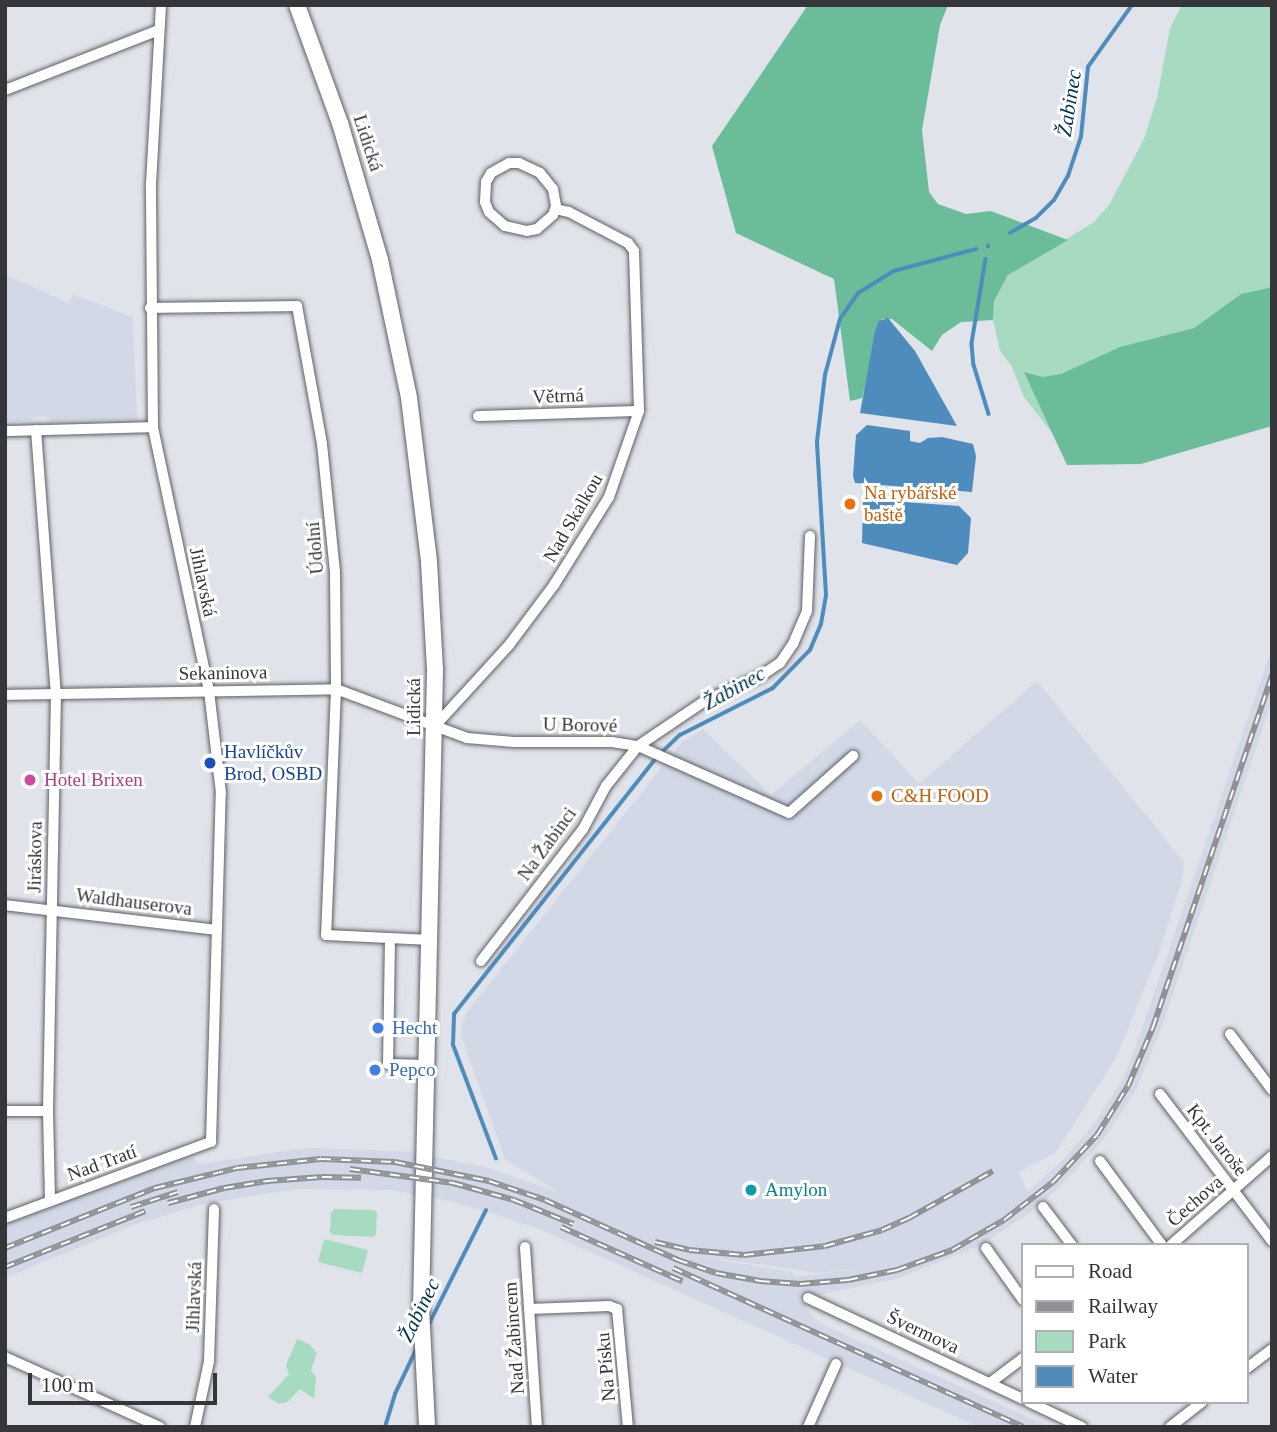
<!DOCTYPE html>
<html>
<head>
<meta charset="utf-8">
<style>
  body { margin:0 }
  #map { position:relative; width:1277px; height:1432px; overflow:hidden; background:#e0e3e9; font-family:Georgia,serif }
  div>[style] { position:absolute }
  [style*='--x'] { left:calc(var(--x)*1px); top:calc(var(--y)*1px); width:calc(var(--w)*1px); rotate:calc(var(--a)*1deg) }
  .built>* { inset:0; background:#d3d8e6 }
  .green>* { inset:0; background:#a6dbc1 }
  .forest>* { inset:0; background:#6abd98 }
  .water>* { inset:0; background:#4e8cbd }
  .stream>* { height:3.5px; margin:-1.75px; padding:0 1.75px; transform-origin:1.75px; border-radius:1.75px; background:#4e8cbd }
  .roads { filter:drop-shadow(0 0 2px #5d6065) drop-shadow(0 0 2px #5d6065) }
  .street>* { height:10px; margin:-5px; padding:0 5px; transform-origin:5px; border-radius:5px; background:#fff }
  .primary>* { height:16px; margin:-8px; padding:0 8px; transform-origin:8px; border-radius:8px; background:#fff }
  .rail>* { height:6px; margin-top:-3px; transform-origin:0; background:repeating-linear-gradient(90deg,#fff 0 10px,#8f9195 0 20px); box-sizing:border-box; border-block:2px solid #8f9195 }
  .dots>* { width:19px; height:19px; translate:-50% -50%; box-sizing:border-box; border:4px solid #fff; border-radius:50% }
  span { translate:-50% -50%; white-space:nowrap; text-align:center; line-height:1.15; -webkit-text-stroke:6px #fff; paint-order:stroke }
  .street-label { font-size:19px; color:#353639 }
  .food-label { font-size:19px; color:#c56008 }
  .left { translate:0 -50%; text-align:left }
  .transit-label { font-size:19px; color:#164399 }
  .hotel-label { font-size:19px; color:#b23c85 }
  .shop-label { font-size:19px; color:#366cbe }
  .culture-label { font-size:19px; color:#0d838f }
  .water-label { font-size:21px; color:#003354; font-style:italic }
  .frame { position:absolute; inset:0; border:7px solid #353639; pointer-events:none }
  .legend { position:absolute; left:1021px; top:1243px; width:228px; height:161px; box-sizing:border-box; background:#fff; border:2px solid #aeafb0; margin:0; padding:9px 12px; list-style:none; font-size:21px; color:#353639 }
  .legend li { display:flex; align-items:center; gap:14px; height:35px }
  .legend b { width:35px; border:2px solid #aeafb0 }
  .scale { position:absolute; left:28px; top:1373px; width:189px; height:32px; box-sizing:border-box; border:4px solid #353639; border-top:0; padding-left:9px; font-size:21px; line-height:24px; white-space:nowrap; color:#353639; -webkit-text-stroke:5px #fff; paint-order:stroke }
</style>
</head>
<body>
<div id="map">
  <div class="built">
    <i style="clip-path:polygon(5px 274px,68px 303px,74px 295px,133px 317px,137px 419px,50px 422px,46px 416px,33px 417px,33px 421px,5px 422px)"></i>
    <i style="clip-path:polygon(evenodd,1272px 648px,1272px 701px,1161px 1029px,1136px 1090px,1103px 1140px,1059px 1188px,1029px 1213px,981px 1245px,899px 1278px,799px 1299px,819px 1323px,1050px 1427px,979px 1427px,537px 1228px,450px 1201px,391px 1190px,295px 1189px,203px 1204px,136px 1224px,5px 1278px,5px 1225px,180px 1157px,194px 1158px,200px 1164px,306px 1148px,402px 1151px,482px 1166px,558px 1192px,505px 1159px,460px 1032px,466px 1013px,682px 742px,703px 729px,771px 795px,860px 720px,919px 784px,1037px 681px,1184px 862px,1182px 880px,1160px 950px,1116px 1058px,1056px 1152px,1019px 1172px,1027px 1192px,1065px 1158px,1090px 1129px,1121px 1082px,1133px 1055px,1272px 648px,683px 1254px,819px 1273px,872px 1267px,795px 1277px,793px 1272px,683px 1254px)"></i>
  </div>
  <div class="green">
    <i style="clip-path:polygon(1182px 5px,1272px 5px,1272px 287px,1241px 294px,1194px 328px,1115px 349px,1059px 442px,1024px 397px,1011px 365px,1000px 351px,993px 320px,994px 301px,1008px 275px,1094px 222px,1109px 205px,1144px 139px,1157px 98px,1170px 28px)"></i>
    <i style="clip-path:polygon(334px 1209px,374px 1210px,377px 1213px,376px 1234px,373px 1237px,333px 1235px,330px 1232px,331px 1213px)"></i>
    <i style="clip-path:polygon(324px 1239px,368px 1250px,362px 1273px,318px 1262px)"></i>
    <i style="clip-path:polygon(297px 1339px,309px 1344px,317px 1353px,311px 1370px,316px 1377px,314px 1399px,300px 1389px,287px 1402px,279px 1404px,268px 1397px,289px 1374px,286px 1365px)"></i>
  </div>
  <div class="forest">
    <i style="clip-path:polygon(808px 5px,948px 5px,940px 25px,922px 130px,929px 192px,938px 204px,966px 214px,991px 211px,1068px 240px,1008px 275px,994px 301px,993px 320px,961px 322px,942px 335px,932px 351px,892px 319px,882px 319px,862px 398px,850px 401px,834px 279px,736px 233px,712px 146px)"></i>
    <i style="clip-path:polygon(1272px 287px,1272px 426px,1141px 464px,1067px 465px,1024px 372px,1043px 377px,1061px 374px,1120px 347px,1194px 328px,1241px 294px)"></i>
  </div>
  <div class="water">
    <i style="clip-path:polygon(888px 318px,915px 351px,957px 426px,860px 413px,875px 331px,879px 321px)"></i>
    <i style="clip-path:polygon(867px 425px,910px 431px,910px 441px,920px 443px,928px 438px,942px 437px,973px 444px,976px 456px,972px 492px,855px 483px,853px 476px,856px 435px)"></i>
    <i style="clip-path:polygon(863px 499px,959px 506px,971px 518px,968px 553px,957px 565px,862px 543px)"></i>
  </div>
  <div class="stream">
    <i style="--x:1010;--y:233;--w:30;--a:-30"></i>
    <i style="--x:1036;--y:218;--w:25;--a:-45"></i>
    <i style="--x:1054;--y:200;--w:28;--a:-60"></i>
    <i style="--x:1068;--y:176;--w:41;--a:-71.6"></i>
    <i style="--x:1081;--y:137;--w:70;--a:-84.3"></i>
    <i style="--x:1088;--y:67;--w:76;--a:-54.6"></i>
    <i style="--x:988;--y:247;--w:1;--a:-90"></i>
    <i style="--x:986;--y:259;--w:86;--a:99.4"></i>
    <i style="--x:972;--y:344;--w:21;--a:85"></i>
    <i style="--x:974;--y:365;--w:51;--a:73"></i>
    <i style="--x:496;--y:1159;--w:122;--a:-110.7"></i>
    <i style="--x:453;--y:1045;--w:31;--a:-88"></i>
    <i style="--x:454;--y:1014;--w:326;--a:-51.7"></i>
    <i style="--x:656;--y:758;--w:33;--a:-44"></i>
    <i style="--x:680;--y:735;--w:104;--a:-26.8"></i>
    <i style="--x:773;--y:688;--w:53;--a:-45.8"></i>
    <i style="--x:810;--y:650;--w:28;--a:-67"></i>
    <i style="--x:821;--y:624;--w:29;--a:-80"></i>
    <i style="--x:826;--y:595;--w:153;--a:-93.4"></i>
    <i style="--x:817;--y:442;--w:67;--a:-83.2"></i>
    <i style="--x:825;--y:375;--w:58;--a:-75"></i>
    <i style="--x:840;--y:319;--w:32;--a:-55"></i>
    <i style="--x:858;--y:293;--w:42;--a:-31.4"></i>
    <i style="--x:894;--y:271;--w:85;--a:-15"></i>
    <i style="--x:429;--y:1324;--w:127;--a:-63.4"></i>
    <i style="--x:385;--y:1427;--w:34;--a:-73"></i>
    <i style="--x:395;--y:1394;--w:49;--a:-64.5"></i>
  </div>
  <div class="roads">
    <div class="street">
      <i style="--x:5;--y:90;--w:165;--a:-21.3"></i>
      <i style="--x:509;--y:163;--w:10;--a:0"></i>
      <i style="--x:519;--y:163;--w:23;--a:25"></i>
      <i style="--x:540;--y:173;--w:21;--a:51"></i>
      <i style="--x:553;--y:189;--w:17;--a:80"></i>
      <i style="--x:556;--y:206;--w:9;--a:108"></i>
      <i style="--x:553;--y:215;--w:21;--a:139"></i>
      <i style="--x:537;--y:229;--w:10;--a:169"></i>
      <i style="--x:527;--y:231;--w:23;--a:-167"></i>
      <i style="--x:505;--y:226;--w:21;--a:-139"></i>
      <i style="--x:489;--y:212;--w:11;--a:-112"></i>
      <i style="--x:485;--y:202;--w:20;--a:-87"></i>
      <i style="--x:486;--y:182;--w:10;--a:-61"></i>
      <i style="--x:491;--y:173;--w:21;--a:-29"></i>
      <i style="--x:150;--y:308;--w:147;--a:-0.8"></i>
      <i style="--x:297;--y:306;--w:140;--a:79.7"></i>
      <i style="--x:322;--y:444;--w:129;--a:84.2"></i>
      <i style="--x:335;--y:572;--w:117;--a:89.5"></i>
      <i style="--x:336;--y:689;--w:246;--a:92.3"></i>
      <i style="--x:326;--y:935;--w:105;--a:2.7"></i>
      <i style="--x:478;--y:416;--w:161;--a:-1.8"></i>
      <i style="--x:36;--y:430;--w:265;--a:85.7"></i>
      <i style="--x:56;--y:694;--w:417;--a:91.1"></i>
      <i style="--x:48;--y:1111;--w:90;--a:88.7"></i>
      <i style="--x:5;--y:431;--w:148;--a:-1.5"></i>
      <i style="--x:5;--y:695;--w:331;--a:-1"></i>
      <i style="--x:336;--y:689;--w:140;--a:20.5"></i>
      <i style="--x:467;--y:738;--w:47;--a:4.9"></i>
      <i style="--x:514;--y:742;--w:98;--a:0"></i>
      <i style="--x:612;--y:742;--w:26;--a:9"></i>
      <i style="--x:638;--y:746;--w:165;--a:23.9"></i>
      <i style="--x:789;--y:813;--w:86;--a:-41.7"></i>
      <i style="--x:435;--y:726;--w:110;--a:-47.6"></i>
      <i style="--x:509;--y:645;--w:75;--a:-53.1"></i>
      <i style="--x:554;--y:585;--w:104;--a:-58"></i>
      <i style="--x:609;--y:497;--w:91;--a:-70.8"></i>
      <i style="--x:639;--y:411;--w:160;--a:-91.8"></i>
      <i style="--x:634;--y:251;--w:10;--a:-127"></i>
      <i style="--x:628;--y:243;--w:67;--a:-152.3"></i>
      <i style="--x:569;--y:212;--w:14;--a:-168"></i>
      <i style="--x:5;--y:905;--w:213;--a:6.7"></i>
      <i style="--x:390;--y:938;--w:126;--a:90.9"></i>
      <i style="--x:388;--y:1064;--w:41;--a:1.4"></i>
      <i style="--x:481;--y:961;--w:167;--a:-52.3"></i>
      <i style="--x:583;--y:829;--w:49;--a:-61.9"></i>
      <i style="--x:606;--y:786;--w:51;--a:-51.3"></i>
      <i style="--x:638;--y:746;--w:82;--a:-34.1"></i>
      <i style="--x:706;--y:700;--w:58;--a:-23.5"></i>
      <i style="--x:759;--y:677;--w:25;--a:-34"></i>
      <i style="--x:780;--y:663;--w:23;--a:-56"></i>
      <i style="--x:793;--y:644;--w:36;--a:-67"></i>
      <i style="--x:807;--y:611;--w:75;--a:-87.7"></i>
      <i style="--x:1230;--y:1034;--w:70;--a:53.1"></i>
      <i style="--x:1160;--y:1094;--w:185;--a:52.7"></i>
      <i style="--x:5;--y:1111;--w:43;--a:0"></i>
      <i style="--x:1100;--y:1161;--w:104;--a:53.6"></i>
      <i style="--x:1043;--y:1207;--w:48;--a:52.7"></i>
      <i style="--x:5;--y:1218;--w:220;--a:-20.3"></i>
      <i style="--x:211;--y:1142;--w:349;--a:-88.4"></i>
      <i style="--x:221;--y:793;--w:103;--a:-96.7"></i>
      <i style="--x:209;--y:691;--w:270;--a:-102"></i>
      <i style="--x:153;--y:427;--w:243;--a:-90.5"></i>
      <i style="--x:151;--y:184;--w:179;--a:-86.8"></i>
      <i style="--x:1171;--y:1245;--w:135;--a:-41.4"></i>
      <i style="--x:525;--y:1247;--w:180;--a:86.2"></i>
      <i style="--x:986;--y:1248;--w:64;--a:54.6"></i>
      <i style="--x:808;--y:1298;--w:238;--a:25.2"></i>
      <i style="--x:529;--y:1309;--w:80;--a:-2.1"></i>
      <i style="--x:609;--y:1306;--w:9;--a:21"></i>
      <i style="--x:617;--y:1309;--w:119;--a:84.7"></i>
      <i style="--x:5;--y:1357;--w:170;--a:24.3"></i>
      <i style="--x:1247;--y:1368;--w:31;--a:-37"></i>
      <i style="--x:990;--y:1383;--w:41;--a:-37.1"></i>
      <i style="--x:1029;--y:1402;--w:59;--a:25.3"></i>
      <i style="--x:195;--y:1427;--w:67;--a:-78"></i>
      <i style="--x:209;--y:1361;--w:152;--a:-88.1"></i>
      <i style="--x:808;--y:1427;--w:69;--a:-66"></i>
      <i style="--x:1170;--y:1427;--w:41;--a:-38"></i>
    </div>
    <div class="primary">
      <i style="--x:297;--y:5;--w:126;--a:70"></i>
      <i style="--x:340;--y:123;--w:143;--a:73.7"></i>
      <i style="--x:380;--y:260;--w:141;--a:78.1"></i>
      <i style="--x:409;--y:398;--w:165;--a:83"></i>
      <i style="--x:429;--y:562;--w:109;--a:86.8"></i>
      <i style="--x:435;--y:671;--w:636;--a:91.26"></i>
      <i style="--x:421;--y:1307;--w:120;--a:87.1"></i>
    </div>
  </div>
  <div class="rail">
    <i style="--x:350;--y:1169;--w:104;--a:7.7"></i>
    <i style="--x:453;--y:1183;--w:63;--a:15.6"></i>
    <i style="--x:514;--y:1200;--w:64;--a:22.1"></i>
    <i style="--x:168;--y:1203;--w:58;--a:-15"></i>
    <i style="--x:224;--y:1188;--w:44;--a:-9.2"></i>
    <i style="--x:267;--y:1181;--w:55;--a:-4.2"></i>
    <i style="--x:322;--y:1177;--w:39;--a:1"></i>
    <i style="--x:131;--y:1207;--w:49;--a:-17.7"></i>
    <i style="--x:561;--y:1227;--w:133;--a:24.1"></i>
    <i style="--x:655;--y:1242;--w:35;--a:13"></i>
    <i style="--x:689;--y:1250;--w:55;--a:5.2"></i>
    <i style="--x:744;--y:1255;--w:81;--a:-6.3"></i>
    <i style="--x:825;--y:1246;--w:59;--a:-15.7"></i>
    <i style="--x:882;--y:1230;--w:30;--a:-24"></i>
    <i style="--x:909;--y:1218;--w:96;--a:-29.2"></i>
    <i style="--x:5;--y:1248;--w:162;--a:-21.8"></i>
    <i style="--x:155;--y:1188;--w:84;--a:-13.7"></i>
    <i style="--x:237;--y:1168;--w:84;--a:-6.1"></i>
    <i style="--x:321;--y:1159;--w:74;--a:2.3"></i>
    <i style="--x:395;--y:1162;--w:96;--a:11.4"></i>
    <i style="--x:489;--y:1181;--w:59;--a:18.7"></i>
    <i style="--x:545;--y:1200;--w:146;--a:24.3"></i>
    <i style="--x:678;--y:1260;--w:40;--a:18.9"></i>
    <i style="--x:716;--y:1273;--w:45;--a:10.3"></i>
    <i style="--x:760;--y:1281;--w:40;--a:4.3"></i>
    <i style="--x:800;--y:1284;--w:48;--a:-4.8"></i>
    <i style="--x:848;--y:1280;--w:50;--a:-11.5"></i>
    <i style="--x:897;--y:1270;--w:59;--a:-20"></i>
    <i style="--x:952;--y:1250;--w:60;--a:-30"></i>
    <i style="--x:1004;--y:1220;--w:62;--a:-37.8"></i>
    <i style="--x:1053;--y:1182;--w:64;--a:-46.9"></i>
    <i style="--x:1097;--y:1135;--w:58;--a:-57.7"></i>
    <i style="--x:1128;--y:1086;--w:64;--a:-67"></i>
    <i style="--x:1153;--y:1027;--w:372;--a:-71.3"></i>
    <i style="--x:5;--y:1267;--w:151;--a:-21.8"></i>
    <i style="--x:673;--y:1268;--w:384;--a:24.4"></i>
  </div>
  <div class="dots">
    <i style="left:850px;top:504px;background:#e8710a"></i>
    <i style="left:210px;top:763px;background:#1a4fb4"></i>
    <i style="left:30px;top:780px;background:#d1479c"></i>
    <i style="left:877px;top:796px;background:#e8710a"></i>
    <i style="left:378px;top:1028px;background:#3f7fe0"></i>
    <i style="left:375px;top:1070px;background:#3f7fe0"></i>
    <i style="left:751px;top:1190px;background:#0f9aa8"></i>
  </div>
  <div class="street-label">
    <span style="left:368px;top:143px;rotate:72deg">Lidická</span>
    <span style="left:558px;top:396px;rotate:-2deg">Větrná</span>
    <span style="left:573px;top:518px;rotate:-60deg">Nad Skalkou</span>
    <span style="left:315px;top:548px;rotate:-95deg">Údolní</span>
    <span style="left:203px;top:582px;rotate:78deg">Jihlavská</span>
    <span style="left:223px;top:673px;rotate:-1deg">Sekaninova</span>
    <span style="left:414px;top:707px;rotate:-90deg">Lidická</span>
    <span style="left:580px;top:725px;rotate:1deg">U Borové</span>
    <span style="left:547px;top:844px;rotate:-54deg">Na Žabinci</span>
    <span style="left:35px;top:857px;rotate:-89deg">Jiráskova</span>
    <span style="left:134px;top:902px;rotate:7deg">Waldhauserova</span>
    <span style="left:1217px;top:1140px;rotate:52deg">Kpt. Jaroše</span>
    <span style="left:102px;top:1163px;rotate:-20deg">Nad Tratí</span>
    <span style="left:1195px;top:1201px;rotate:-41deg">Čechova</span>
    <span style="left:194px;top:1297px;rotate:-88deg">Jihlavská</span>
    <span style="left:923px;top:1332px;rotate:25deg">Švermova</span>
    <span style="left:514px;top:1338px;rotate:-94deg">Nad Žabincem</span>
    <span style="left:606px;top:1367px;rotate:-95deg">Na Písku</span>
  </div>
  <div class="food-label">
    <span class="left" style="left:864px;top:504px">Na rybářské<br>baště</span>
    <span class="left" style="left:891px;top:796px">C&amp;H FOOD</span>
  </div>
  <div class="transit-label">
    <span class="left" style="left:224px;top:763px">Havlíčkův<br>Brod, OSBD</span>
  </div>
  <div class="hotel-label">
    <span class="left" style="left:44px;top:780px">Hotel Brixen</span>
  </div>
  <div class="shop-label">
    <span class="left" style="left:392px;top:1028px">Hecht</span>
    <span class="left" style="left:389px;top:1070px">Pepco</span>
  </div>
  <div class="culture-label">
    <span class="left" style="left:765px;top:1190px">Amylon</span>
  </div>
  <div class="water-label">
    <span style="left:1069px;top:103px;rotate:-81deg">Žabinec</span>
    <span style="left:734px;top:688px;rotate:-29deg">Žabinec</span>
    <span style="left:419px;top:1310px;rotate:-64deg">Žabinec</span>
  </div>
  <div class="frame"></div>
  <ul class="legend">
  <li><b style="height:9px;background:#fff"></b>Road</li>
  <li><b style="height:9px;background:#8f9195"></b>Railway</li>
  <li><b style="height:19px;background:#a6dbc1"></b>Park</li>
  <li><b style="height:19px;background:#4e8cbd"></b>Water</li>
  </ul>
  <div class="scale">100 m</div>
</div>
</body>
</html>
